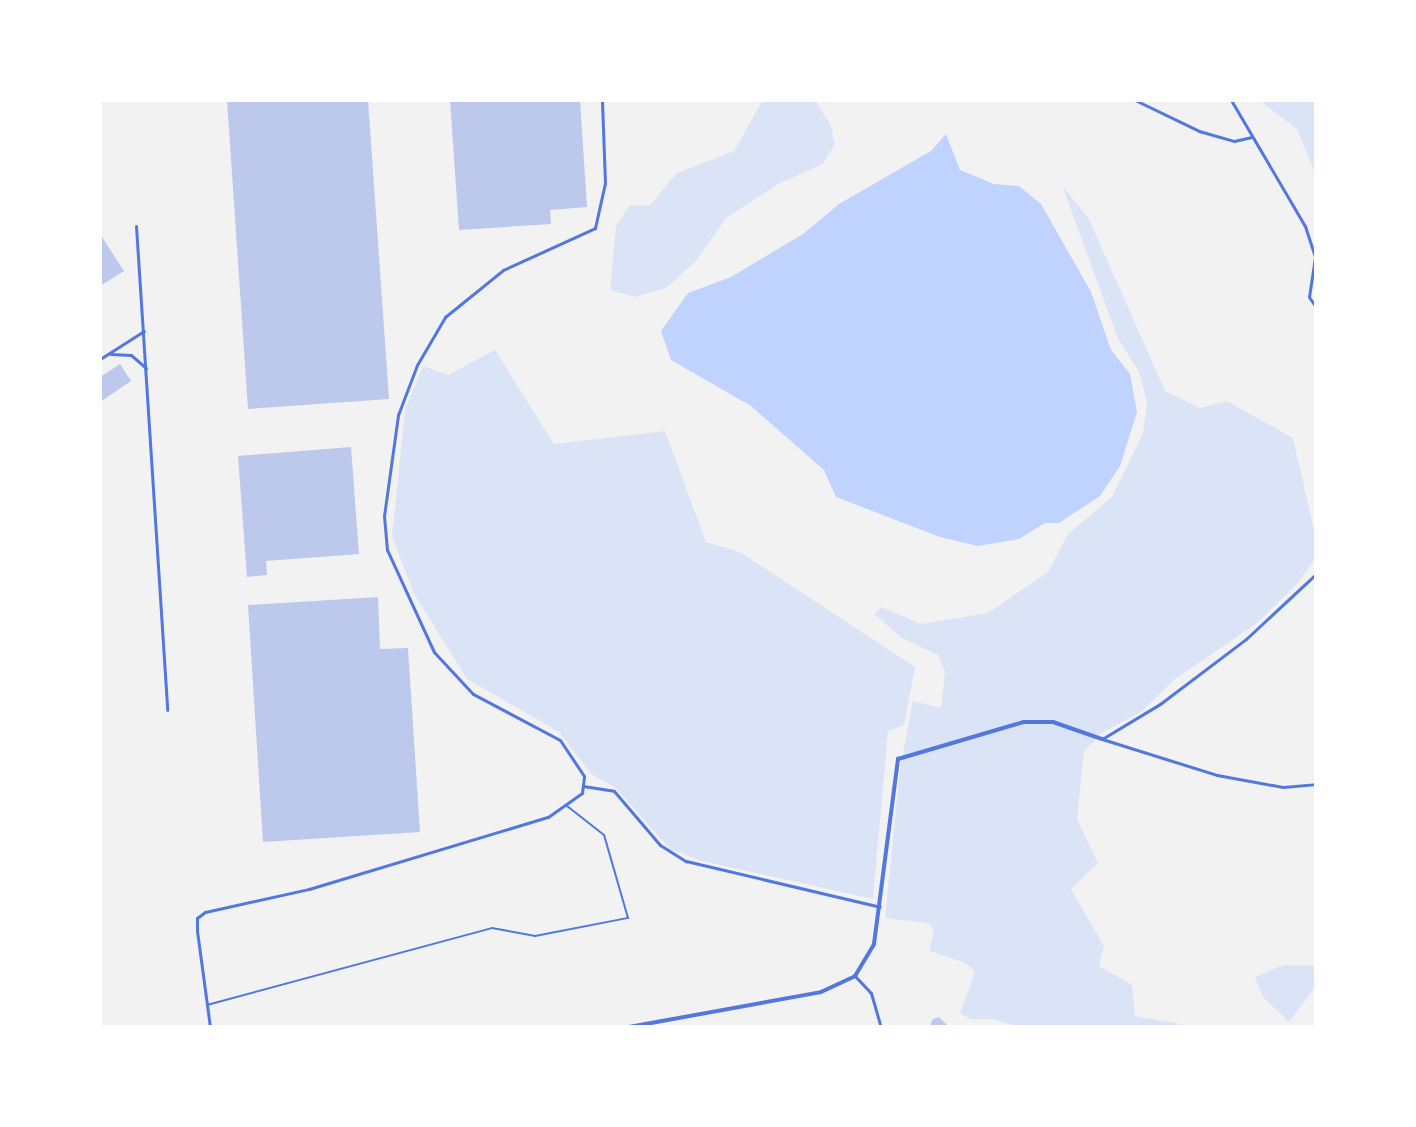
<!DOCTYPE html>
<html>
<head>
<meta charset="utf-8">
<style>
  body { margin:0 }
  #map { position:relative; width:1416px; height:1127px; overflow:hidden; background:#f2f2f2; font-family:"DM Sans",sans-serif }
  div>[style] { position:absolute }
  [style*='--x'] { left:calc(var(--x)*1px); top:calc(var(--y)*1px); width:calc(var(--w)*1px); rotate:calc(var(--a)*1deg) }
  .green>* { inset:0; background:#dbe4f7 }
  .water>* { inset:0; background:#bfd3fe }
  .building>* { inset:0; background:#bdc9ec }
  .service>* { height:2px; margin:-1px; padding:0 1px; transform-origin:1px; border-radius:1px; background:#5277de }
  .minor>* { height:3px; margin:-1.5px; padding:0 1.5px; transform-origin:1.5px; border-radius:1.5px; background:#5277de }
  .tertiary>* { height:4px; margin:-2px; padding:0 2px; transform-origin:2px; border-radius:2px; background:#5277de }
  span { translate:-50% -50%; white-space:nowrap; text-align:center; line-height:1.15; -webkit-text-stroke:7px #fff; paint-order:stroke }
  .frame { position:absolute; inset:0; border:102px solid #fff; pointer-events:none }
</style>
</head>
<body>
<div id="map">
  <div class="green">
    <i style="clip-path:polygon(815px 100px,830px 124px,835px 144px,823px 164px,780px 183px,726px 218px,696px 261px,666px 288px,635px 297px,610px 290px,616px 226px,630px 205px,649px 206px,677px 173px,734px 151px,762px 101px)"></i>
    <i style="clip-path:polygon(1259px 100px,1316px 100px,1316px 176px,1297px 129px)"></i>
    <i style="clip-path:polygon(1062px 185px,1089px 219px,1165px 391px,1200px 408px,1227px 401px,1293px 438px,1316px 539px,1316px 557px,1297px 584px,1257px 623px,1175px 679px,1141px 712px,1102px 733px,1084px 751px,1077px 819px,1098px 863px,1071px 889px,1104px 946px,1099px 966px,1132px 985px,1135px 1016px,1197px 1027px,1018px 1027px,993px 1019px,970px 1019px,960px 1013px,975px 972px,966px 963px,929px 951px,934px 931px,929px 923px,885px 918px,900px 770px,913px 701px,941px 708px,945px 672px,938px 655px,902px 638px,874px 614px,882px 607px,921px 624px,988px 613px,1048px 572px,1068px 534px,1112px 497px,1143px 433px,1147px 402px,1139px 372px,1118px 339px)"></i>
    <i style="clip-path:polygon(495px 350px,554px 444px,665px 431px,706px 542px,740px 552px,915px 667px,904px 725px,888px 731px,873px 899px,702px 861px,670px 849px,616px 788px,591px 774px,559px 732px,467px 679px,413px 592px,392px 536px,405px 410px,423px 366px,448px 375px)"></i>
    <i style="clip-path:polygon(1283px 965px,1316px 966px,1316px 986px,1289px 1022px,1263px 997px,1255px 977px)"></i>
  </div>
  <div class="water">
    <i style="clip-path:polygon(946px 134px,960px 170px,994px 184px,1019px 186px,1041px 204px,1091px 292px,1111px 350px,1130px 374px,1137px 412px,1120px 466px,1100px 496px,1059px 523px,1045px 523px,1019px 539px,978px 546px,940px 537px,836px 497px,824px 470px,751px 406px,671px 360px,661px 331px,688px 293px,731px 277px,803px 234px,839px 204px,931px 151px)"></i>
  </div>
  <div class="building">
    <i style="clip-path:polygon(227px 100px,368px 100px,389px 399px,248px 409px)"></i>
    <i style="clip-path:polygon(450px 100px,580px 100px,587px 207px,550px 210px,551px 224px,459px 230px)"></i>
    <i style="clip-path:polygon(100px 234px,124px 271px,100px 286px)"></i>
    <i style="clip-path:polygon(120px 364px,131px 381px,100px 402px,100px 377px)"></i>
    <i style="clip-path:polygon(351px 447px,359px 554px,266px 561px,267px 575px,247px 577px,238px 456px)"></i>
    <i style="clip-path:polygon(378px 597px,380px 649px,408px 648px,420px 832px,263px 842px,248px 605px)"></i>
    <i style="clip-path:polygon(939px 1017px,949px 1027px,929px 1027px,933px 1019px)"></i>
  </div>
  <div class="service">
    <i style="--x:207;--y:1005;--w:295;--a:-15.1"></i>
    <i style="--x:492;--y:928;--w:44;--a:10.5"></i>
    <i style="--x:535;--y:936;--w:95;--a:-11"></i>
    <i style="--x:628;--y:918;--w:86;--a:-106.1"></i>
    <i style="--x:604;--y:835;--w:47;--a:-141.9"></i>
  </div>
  <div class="minor">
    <i style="--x:1135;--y:100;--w:71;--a:25.8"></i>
    <i style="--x:1199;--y:131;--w:36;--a:16"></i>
    <i style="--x:1234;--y:141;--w:17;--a:-13"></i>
    <i style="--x:1231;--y:100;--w:146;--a:59.6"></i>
    <i style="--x:1305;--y:226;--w:33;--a:72"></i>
    <i style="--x:1315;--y:257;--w:40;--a:98.5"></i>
    <i style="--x:1309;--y:297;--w:12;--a:55"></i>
    <i style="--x:136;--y:226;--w:485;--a:86.3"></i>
    <i style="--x:111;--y:354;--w:20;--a:3"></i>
    <i style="--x:131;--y:355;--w:20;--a:41"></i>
    <i style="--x:100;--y:359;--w:52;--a:-32.5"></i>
    <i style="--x:1102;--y:739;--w:68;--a:-31.1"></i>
    <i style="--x:1160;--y:704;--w:108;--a:-37.1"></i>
    <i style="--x:1246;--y:639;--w:96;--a:-42.9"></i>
    <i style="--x:1102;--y:739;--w:121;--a:17.4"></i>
    <i style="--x:1217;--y:775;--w:67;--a:10.3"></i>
    <i style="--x:1283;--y:787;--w:33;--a:-5"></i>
    <i style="--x:583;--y:786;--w:31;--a:9"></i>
    <i style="--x:614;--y:791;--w:71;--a:49.6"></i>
    <i style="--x:660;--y:845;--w:31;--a:32"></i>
    <i style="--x:686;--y:861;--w:199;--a:13.3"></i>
    <i style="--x:855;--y:976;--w:23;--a:47"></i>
    <i style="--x:871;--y:993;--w:35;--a:74"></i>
    <i style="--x:210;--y:1027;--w:97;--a:-97.7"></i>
    <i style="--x:197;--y:931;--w:13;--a:-90"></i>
    <i style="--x:197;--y:918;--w:10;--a:-37"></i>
    <i style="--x:205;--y:912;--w:107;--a:-12.5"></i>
    <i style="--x:309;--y:889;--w:250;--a:-16.8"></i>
    <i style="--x:548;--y:817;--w:42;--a:-35.2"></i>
    <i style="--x:582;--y:793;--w:17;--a:-83"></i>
    <i style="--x:584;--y:776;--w:43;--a:-123.7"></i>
    <i style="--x:560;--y:740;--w:98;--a:-152.1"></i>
    <i style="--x:473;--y:694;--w:57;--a:-132.9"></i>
    <i style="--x:434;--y:652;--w:112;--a:-114.7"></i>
    <i style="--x:387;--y:550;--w:34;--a:-95"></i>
    <i style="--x:384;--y:516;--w:102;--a:-82.1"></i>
    <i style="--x:398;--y:415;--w:53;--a:-69.2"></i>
    <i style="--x:417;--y:365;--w:56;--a:-59.7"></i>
    <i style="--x:445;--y:317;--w:75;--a:-39"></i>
    <i style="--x:503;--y:270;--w:101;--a:-24.5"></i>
    <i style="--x:595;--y:228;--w:46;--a:-77.5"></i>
    <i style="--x:605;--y:183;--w:83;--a:-92.1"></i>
  </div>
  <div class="tertiary">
    <i style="--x:629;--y:1027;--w:195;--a:-10.3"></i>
    <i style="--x:821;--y:992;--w:38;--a:-25"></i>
    <i style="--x:855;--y:976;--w:37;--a:-59"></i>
    <i style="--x:874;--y:944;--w:187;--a:-82.6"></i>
    <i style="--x:898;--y:759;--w:131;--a:-16.4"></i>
    <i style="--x:1024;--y:722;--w:29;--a:0"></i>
    <i style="--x:1053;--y:722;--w:52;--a:19.1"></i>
  </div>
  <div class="frame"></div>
</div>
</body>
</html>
